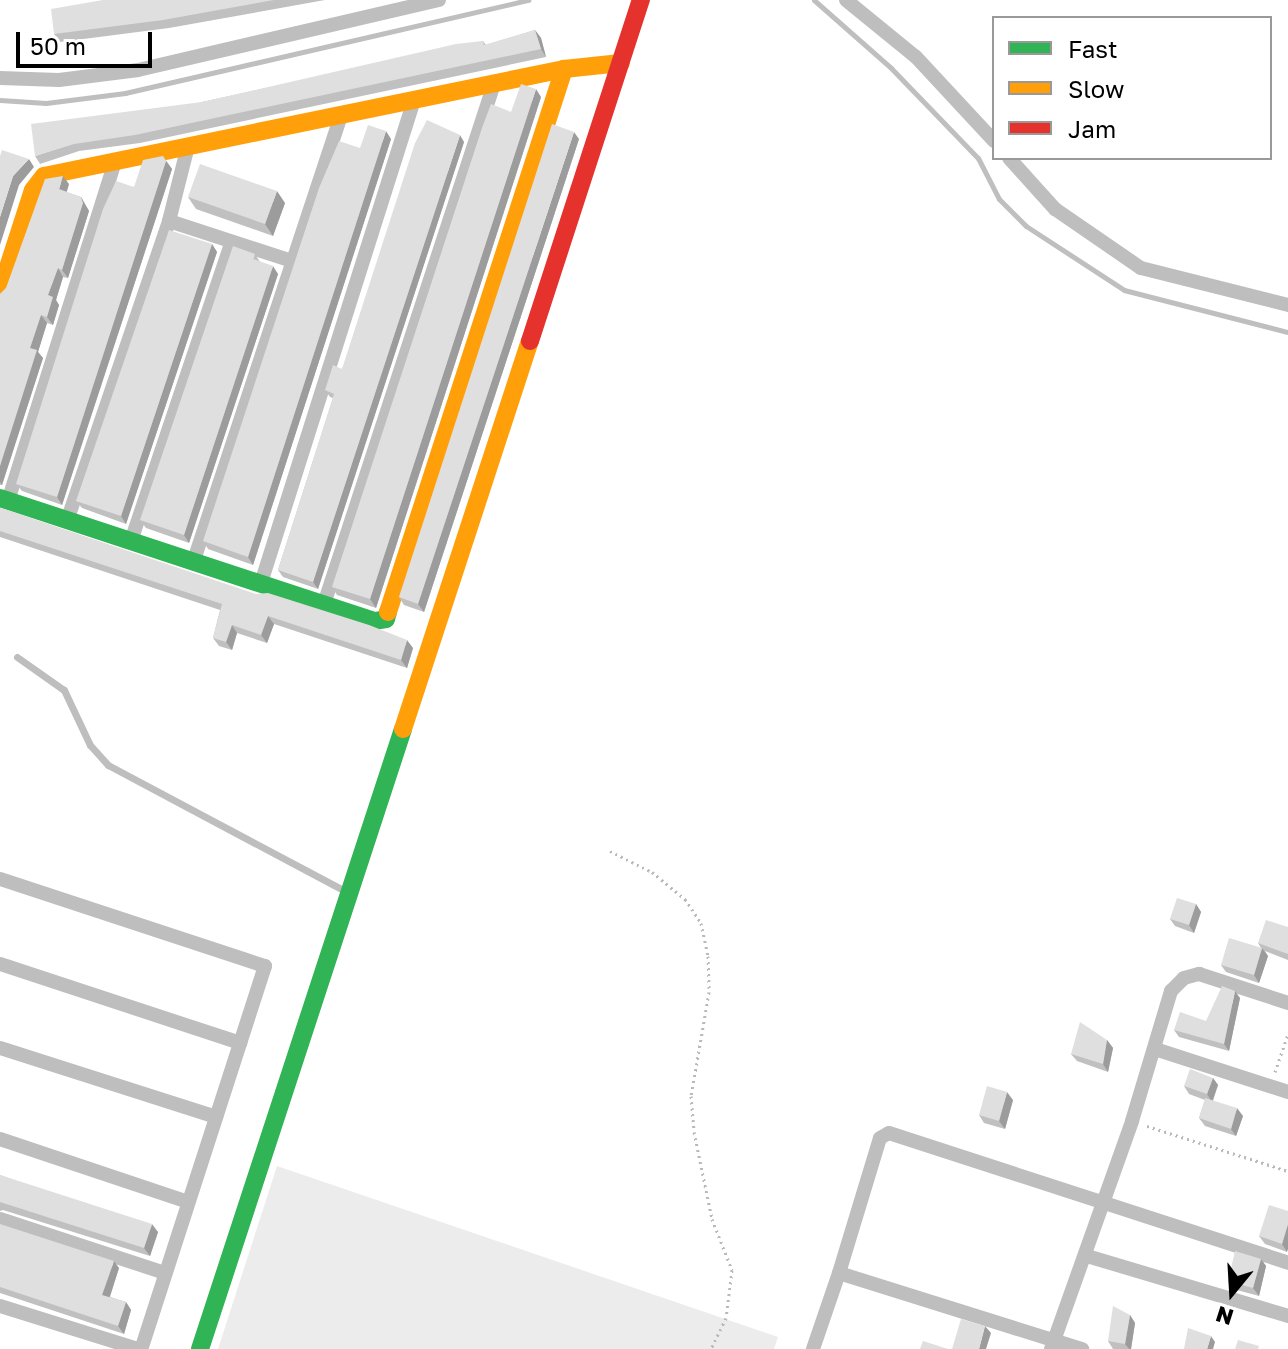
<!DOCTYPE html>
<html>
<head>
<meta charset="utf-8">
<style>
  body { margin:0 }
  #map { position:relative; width:1288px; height:1349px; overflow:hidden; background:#fff; font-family:"Golos Text",sans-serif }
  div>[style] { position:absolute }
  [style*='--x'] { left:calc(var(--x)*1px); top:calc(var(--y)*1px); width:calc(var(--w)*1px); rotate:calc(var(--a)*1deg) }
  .green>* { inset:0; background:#ececec }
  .stream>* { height:5px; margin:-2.5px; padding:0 2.5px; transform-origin:2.5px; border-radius:2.5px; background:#bfbfbf }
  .path>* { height:3px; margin-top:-1.5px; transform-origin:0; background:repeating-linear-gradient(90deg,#b9b9b9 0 2px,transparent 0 6px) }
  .lane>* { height:7px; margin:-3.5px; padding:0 3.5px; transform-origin:3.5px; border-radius:3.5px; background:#bebebe }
  .street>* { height:14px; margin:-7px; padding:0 7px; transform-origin:7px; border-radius:7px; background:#bebebe }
  .fast>* { height:18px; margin:-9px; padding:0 9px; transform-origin:9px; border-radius:9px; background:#30b455 }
  .slow>* { height:18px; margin:-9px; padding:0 9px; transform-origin:9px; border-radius:9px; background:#ff9f0a }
  .jam>* { height:18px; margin:-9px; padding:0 9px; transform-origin:9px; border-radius:9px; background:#e5322d }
  .wall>* { inset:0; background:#c0c0c0 }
  .shaded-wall>* { inset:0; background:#9c9c9c }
  .building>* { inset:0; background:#dfdfdf }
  span { translate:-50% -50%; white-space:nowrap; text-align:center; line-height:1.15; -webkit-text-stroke:7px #fff; paint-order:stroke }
  .legend { position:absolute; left:992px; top:16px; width:280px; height:144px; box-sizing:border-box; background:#fff; border:2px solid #999; margin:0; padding:10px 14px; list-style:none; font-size:24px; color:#000 }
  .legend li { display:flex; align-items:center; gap:16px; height:40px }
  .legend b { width:40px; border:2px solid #999 }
  .north { position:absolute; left:1192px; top:1253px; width:80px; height:80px; -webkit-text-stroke:6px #fff; paint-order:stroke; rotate:198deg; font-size:22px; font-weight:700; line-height:32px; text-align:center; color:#000 }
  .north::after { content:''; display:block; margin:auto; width:28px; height:36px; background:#000; clip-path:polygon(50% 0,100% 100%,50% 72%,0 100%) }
  .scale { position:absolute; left:16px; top:32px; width:136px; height:36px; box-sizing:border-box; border:4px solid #000; border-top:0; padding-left:10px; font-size:24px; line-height:28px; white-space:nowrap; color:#000; -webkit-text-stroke:6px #fff; paint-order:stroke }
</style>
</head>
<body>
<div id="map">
  <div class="green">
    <i style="clip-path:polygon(277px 1166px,778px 1337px,774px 1349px,218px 1349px)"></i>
  </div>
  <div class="stream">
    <i style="--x:814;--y:0;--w:103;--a:41.4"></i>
    <i style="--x:891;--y:68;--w:125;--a:46"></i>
    <i style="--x:978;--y:158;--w:46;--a:62.9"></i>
    <i style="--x:999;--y:199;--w:38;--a:45"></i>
    <i style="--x:1026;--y:226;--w:117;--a:33.1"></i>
    <i style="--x:1124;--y:290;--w:169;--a:14.4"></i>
    <i style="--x:0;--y:100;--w:46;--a:3.7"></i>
    <i style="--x:46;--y:103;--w:80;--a:-7.2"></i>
    <i style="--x:125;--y:93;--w:414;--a:-13"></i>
  </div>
  <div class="path">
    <i style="--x:610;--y:851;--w:47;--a:26.6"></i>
    <i style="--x:652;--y:872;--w:43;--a:39.3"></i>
    <i style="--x:685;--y:899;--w:29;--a:56"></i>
    <i style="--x:701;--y:923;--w:34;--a:78"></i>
    <i style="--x:708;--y:956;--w:36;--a:88"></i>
    <i style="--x:709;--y:992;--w:106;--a:99.8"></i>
    <i style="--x:691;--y:1096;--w:36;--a:85"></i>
    <i style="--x:694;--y:1132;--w:89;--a:78.3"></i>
    <i style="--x:712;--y:1219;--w:55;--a:68.6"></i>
    <i style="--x:732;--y:1270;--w:48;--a:97.1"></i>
    <i style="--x:726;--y:1318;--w:34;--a:116"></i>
    <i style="--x:1275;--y:1072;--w:40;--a:-71.1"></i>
    <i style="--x:1147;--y:1126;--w:148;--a:17.7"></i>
  </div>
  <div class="lane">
    <i style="--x:17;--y:657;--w:57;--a:35.1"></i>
    <i style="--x:64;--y:690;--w:61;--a:64.7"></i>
    <i style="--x:90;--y:745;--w:27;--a:48"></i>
    <i style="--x:108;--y:765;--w:273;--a:28"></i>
  </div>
  <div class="street">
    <i style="--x:846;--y:0;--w:90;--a:39.2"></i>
    <i style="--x:916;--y:57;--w:115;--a:47.1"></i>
    <i style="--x:0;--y:78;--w:59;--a:1.9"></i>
    <i style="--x:59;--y:80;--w:80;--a:-7.2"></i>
    <i style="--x:138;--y:70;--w:309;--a:-13.1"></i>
    <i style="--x:1009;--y:158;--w:69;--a:48"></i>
    <i style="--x:1055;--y:209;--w:104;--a:34.5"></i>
    <i style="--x:1141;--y:268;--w:152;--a:14.1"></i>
    <i style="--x:169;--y:221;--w:129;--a:18"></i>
    <i style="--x:8;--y:501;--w:355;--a:-72.5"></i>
    <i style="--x:68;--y:518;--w:314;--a:-71.2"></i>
    <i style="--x:169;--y:221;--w:73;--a:-75.8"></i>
    <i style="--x:131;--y:541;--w:314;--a:-71.4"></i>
    <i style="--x:193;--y:563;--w:469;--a:-71.7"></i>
    <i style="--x:261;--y:583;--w:507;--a:-72.42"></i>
    <i style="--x:324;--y:604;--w:544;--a:-71.9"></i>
    <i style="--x:0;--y:879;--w:279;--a:18.2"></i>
    <i style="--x:265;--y:966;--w:403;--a:107.9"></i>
    <i style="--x:0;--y:964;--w:253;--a:18.2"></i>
    <i style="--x:0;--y:1048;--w:227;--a:17.7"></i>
    <i style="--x:1155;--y:1049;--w:140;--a:17.9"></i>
    <i style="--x:0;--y:1139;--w:198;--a:18.5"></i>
    <i style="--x:0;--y:1219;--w:174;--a:18.1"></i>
    <i style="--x:1087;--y:1256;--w:210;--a:16.6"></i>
    <i style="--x:839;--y:1273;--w:141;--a:-73.1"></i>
    <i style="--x:880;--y:1138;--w:10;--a:-29"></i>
    <i style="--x:889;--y:1133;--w:420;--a:18"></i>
    <i style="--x:0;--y:1306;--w:145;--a:17.3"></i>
    <i style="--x:813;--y:1349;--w:80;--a:-71.1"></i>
    <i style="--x:839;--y:1273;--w:255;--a:17.4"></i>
    <i style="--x:1051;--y:1349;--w:242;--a:-70.4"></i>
    <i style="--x:1132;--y:1121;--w:136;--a:-73.3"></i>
    <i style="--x:1171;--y:991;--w:18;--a:-45"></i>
    <i style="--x:1184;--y:978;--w:16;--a:-15"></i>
    <i style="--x:1199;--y:974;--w:94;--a:18"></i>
  </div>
  <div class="fast">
    <i style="--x:0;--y:498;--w:395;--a:18.2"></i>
    <i style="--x:375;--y:621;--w:11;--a:-10"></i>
    <i style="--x:386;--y:619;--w:7;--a:-74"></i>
    <i style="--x:200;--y:1349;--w:652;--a:-71.87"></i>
  </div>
  <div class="slow">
    <i style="--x:0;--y:292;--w:107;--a:-72.1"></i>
    <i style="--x:33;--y:190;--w:18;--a:-52"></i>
    <i style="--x:44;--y:176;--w:531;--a:-11.63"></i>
    <i style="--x:564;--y:69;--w:57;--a:-6"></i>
    <i style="--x:388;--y:612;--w:571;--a:-72.04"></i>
    <i style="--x:403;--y:729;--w:408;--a:-71.9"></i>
  </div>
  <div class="jam">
    <i style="--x:530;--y:341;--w:359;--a:-72"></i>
  </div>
  <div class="wall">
    <i style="clip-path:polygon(103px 0,325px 0,169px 28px,60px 42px,54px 34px)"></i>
    <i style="clip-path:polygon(535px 30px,541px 38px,546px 57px,140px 143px,79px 151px,40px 164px,35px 156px,202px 102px,483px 41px,486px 45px)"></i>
    <i style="clip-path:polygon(541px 97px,376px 608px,337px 595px,332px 587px,511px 112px)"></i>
    <i style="clip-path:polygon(391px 139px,253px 565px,208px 549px,203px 541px,360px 148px)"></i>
    <i style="clip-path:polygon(579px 139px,424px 612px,404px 605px,399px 597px)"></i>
    <i style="clip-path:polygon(464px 142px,318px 589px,283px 577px,278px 570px,333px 398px,330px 397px,325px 390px,342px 369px)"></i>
    <i style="clip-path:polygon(163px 156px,172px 169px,62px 505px,22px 491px,16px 484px,134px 187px)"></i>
    <i style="clip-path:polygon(69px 184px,66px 192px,81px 197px,89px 211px,68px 278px,63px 277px,56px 300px,59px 305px,53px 325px,47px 323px,38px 352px,43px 358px,2px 485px,0 485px,0 294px,6px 288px)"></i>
    <i style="clip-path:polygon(188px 197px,285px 203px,273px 236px,196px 209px)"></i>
    <i style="clip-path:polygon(212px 244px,217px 252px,126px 524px,82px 508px,76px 501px)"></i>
    <i style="clip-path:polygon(255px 254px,260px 262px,278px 274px,189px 543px,146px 528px,140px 520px)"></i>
    <i style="clip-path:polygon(0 508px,413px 648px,407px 668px,274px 624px,267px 643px,237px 633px,232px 650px,219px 646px,213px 638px,220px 610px,0 537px)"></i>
    <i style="clip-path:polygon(1196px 904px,1201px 912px,1194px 933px,1175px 926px,1170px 919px)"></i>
    <i style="clip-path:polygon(1288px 927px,1288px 960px,1265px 951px,1268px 956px,1259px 983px,1226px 972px,1221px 965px,1261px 948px,1258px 943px)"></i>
    <i style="clip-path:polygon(1240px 998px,1229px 1051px,1179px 1037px,1174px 1030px,1206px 1021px)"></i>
    <i style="clip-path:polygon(1107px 1040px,1113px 1048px,1108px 1072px,1077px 1061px,1071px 1054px)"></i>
    <i style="clip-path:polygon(1213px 1078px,1218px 1085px,1213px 1101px,1243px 1116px,1236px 1136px,1205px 1126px,1199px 1118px,1205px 1100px,1189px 1094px,1184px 1086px)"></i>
    <i style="clip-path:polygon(1013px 1100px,1005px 1129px,984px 1123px,979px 1115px)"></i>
    <i style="clip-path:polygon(0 1175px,158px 1232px,150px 1256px,3px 1210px,0 1211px)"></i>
    <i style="clip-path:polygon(1288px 1211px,1287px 1252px,1265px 1244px,1259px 1236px)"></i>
    <i style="clip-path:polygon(0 1224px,119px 1268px,110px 1297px,126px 1302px,131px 1310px,124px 1334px,0 1293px)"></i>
    <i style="clip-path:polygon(1261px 1259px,1266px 1266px,1259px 1296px,1233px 1289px,1228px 1281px)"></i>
    <i style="clip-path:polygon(1130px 1315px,1135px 1323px,1131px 1349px,1113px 1349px,1108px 1341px)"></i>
  </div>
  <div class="shaded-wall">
    <i style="clip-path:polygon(535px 30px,541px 38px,546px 57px,541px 49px)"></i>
    <i style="clip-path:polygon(536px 89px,541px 97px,376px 608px,370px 599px)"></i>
    <i style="clip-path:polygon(386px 131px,391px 139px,253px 565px,248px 557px)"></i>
    <i style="clip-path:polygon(574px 132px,579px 139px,424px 612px,418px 604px)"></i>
    <i style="clip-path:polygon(460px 135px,464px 142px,318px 589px,313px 582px)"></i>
    <i style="clip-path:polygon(29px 159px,34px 167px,19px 185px,0 245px,0 217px,13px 176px)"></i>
    <i style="clip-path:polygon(166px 161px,172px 169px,62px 505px,57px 497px)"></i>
    <i style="clip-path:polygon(63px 176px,69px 184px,65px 198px,59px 189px)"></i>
    <i style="clip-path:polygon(277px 191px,285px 203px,273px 236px,265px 224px)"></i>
    <i style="clip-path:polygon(81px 197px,89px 211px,68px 278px,62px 270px)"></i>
    <i style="clip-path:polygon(212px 244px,217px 252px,126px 524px,121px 516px)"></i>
    <i style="clip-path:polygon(273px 266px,278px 274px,189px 543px,184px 535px)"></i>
    <i style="clip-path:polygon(58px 268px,63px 277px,56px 300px,59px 305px,53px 325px,47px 317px,48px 295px)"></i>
    <i style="clip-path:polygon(41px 315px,47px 323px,38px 352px,43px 358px,2px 485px,0 482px,0 466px,30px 348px)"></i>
    <i style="clip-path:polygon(268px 616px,274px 624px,267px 643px,261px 635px)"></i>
    <i style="clip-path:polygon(232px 625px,237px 633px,232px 650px,226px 642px)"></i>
    <i style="clip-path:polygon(407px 640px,413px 648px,407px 668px,401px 660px)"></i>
    <i style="clip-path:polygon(1196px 904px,1201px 912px,1194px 933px,1189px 925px)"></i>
    <i style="clip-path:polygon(1262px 948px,1268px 956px,1259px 983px,1254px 975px)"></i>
    <i style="clip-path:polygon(1235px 991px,1240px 998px,1229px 1051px,1224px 1044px)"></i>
    <i style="clip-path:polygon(1107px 1040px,1113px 1048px,1108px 1072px,1103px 1064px)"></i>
    <i style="clip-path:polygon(1213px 1078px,1218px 1085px,1212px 1102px,1207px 1094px)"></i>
    <i style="clip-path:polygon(1007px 1092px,1013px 1100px,1005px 1129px,999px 1121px)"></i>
    <i style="clip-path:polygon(1237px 1108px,1243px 1116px,1236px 1136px,1231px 1129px)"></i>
    <i style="clip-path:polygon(152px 1224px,158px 1232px,150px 1256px,144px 1248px)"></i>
    <i style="clip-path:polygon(1288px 1224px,1288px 1249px,1287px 1252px,1282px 1244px)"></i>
    <i style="clip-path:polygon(1261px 1259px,1266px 1266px,1259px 1296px,1253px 1288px)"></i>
    <i style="clip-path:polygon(114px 1261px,119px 1268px,108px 1302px,102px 1295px)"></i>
    <i style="clip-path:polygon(126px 1302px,131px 1310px,124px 1334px,118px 1326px)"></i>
    <i style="clip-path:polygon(1130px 1315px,1135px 1323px,1131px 1349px,1129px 1349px,1125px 1344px)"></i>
    <i style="clip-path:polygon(985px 1326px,991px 1333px,986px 1349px,979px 1349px)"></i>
    <i style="clip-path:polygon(1211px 1336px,1215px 1342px,1213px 1349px,1207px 1349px)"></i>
  </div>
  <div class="building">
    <i style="clip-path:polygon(103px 0,274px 0,163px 20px,54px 34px,51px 9px)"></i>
    <i style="clip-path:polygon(535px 30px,541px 49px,135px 135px,74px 144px,35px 156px,31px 124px,202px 102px,456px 44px,483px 41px,484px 45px)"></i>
    <i style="clip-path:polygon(521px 84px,536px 89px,370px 599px,332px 587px,482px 128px,491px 104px,511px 112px)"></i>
    <i style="clip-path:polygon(427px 120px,460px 135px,313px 582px,278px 570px,334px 394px,325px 390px,333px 365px,342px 369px,415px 143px)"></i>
    <i style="clip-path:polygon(552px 124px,574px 132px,418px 604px,399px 597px)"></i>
    <i style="clip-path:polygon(368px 125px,386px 131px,248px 557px,203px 541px,319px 188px,339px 141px,360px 148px)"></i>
    <i style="clip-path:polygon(2px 150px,29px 159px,13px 176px,0 217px,0 156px)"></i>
    <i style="clip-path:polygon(163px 156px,166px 161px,57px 497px,16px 484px,103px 209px,116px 181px,134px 187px,143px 160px)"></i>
    <i style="clip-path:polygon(200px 164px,277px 191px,265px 224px,188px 197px)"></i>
    <i style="clip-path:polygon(63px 176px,59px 189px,81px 197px,83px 203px,62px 270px,58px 268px,48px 295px,53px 297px,47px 317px,41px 315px,30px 348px,37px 350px,0 466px,0 294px,6px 288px,45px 179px)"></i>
    <i style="clip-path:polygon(169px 230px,212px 244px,121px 516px,76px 501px)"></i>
    <i style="clip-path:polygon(233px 246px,255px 254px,253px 259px,273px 266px,184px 535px,140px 520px)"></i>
    <i style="clip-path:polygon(0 508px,256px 594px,268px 593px,369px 625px,407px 640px,401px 660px,268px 616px,261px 635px,232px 625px,226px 642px,213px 638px,222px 604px,0 531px)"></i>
    <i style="clip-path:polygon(1177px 898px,1196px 904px,1189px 925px,1170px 919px)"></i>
    <i style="clip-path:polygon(1266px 920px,1288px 927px,1288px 954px,1258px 943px)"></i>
    <i style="clip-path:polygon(1229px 938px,1262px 948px,1254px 975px,1221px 965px)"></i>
    <i style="clip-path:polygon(1222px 986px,1235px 991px,1224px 1044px,1174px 1030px,1180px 1012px,1206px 1021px)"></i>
    <i style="clip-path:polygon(1080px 1022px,1107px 1040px,1103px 1064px,1071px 1054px)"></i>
    <i style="clip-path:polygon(1190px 1069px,1213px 1078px,1207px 1094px,1184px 1086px)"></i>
    <i style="clip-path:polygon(987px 1086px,1007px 1092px,999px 1121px,979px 1115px)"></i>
    <i style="clip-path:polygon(1205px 1098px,1237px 1108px,1231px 1129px,1199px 1118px)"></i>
    <i style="clip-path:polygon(0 1175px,152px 1224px,144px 1248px,0 1202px)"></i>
    <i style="clip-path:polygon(1269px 1205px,1288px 1211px,1288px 1224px,1282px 1244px,1259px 1236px)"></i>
    <i style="clip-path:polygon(0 1224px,114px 1261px,102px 1295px,126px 1302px,118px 1326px,0 1287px)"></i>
    <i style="clip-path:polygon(1235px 1251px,1261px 1259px,1253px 1288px,1228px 1281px)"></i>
    <i style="clip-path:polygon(1113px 1306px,1130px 1315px,1125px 1344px,1108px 1341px)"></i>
    <i style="clip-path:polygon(961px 1319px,985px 1326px,979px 1349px,952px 1349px)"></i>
    <i style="clip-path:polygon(1188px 1328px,1211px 1336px,1207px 1349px,1184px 1349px)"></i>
    <i style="clip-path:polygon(1238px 1340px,1259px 1346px,1258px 1349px,1235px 1349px)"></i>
    <i style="clip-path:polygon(923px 1341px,948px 1349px,920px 1349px)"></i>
  </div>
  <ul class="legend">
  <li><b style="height:10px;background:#30b455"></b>Fast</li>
  <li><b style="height:10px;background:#ff9f0a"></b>Slow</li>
  <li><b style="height:10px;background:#e5322d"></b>Jam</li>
  </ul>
  <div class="north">N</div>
  <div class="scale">50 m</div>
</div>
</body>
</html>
